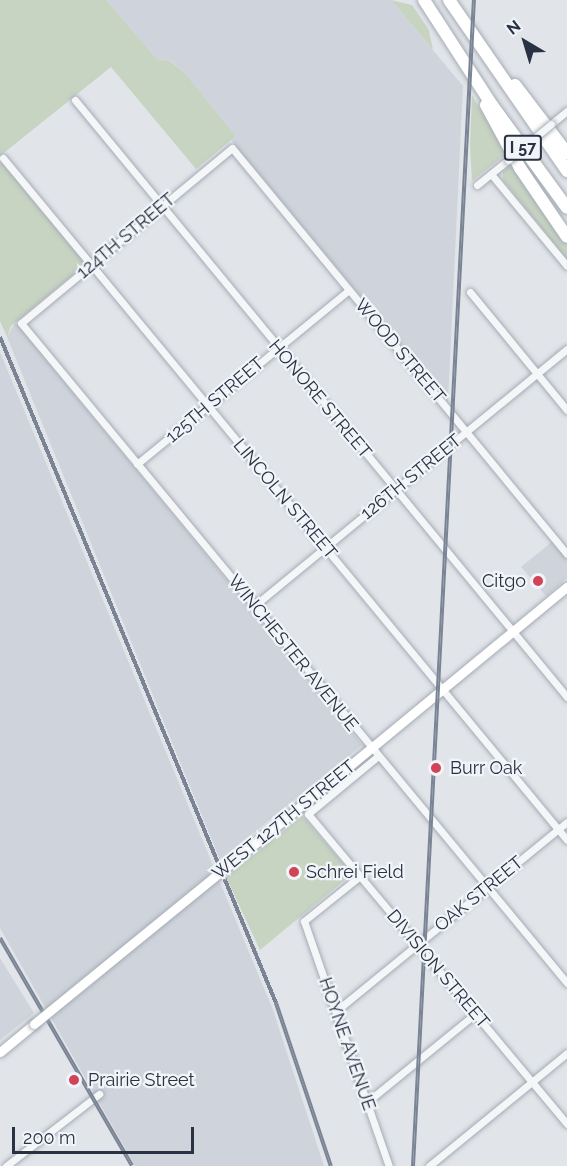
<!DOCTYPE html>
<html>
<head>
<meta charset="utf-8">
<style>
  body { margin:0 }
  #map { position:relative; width:567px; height:1166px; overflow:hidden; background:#e1e5ea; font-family:Raleway,sans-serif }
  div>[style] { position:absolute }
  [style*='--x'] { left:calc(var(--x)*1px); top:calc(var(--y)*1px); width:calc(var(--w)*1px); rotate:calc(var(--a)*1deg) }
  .built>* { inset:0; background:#cfd4dc }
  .green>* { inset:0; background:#c7d4c2 }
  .roads { filter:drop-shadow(0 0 2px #a6acb5) drop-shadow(0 0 2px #a6acb5) }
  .minor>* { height:7px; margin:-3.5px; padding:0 3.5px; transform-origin:3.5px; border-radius:3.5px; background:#f4f6f8 }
  .secondary>* { height:9px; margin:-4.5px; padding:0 4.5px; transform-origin:4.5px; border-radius:4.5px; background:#fff }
  .motorway>* { height:12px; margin:-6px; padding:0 6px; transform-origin:6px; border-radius:6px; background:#fff }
  .rail>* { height:4px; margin-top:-2px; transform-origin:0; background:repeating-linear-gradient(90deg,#f1f4f8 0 4.5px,#7a8494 0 9px); box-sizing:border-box; border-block:2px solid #7a8494 }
  .bridges { filter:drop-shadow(0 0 2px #a6acb5) drop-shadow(0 0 2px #a6acb5) }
  .minor-bridge>* { height:7px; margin:-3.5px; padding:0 3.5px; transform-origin:3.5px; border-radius:3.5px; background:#f4f6f8 }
  .secondary-bridge>* { height:9px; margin:-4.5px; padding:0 4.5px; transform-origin:4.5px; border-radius:4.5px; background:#fff }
  .dots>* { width:16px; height:16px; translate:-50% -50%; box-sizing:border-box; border:3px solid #f1f4f8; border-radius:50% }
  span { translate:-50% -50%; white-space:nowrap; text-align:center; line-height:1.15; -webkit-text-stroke:4.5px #f1f4f8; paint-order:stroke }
  .shield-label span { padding:2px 4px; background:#f1f4f8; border:2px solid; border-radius:4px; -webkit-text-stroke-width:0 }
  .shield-label { font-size:16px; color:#293243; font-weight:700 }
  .street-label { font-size:18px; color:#293243 }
  .poi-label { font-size:18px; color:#293243 }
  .right { translate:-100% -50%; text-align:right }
  .left { translate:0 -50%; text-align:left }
  .north { position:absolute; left:495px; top:12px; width:60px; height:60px; -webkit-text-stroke:4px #f1f4f8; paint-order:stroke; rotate:322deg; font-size:16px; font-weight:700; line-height:24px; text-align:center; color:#293243 }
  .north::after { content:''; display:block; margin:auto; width:21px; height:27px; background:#293243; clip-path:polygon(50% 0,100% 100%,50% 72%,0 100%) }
  .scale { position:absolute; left:12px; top:1127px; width:182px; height:27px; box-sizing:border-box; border:3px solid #293243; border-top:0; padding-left:8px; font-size:18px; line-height:21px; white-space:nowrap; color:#293243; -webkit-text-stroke:4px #f1f4f8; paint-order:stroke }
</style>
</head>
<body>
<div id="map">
  <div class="built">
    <i style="clip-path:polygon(106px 0,391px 0,463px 86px,448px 402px,231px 140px,236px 136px,184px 72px,171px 61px,157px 59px)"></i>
    <i style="clip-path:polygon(15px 322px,362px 745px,220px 860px,7px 337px)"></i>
    <i style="clip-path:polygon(0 352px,273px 1010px,324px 1166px,135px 1166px,0 928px)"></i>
    <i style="clip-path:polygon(554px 540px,567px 556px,567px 578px,546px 596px,521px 567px)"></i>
    <i style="clip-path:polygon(0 958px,34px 1013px,0 1040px)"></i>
  </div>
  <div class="green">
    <i style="clip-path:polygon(0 0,106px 0,157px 59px,170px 61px,184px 72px,236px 136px,196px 169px,111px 67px,0 156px)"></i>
    <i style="clip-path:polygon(391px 0,412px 5px,429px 30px,433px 50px)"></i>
    <i style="clip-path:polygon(472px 95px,506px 154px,472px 181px,470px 146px)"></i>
    <i style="clip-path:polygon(0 161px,86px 264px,11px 326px,7px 337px,0 321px)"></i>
    <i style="clip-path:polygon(512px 163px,567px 244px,567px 259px,503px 180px,503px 172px)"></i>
    <i style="clip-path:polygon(302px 816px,352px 874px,260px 950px,226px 877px)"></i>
  </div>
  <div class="roads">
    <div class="minor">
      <i style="--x:75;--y:100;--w:774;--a:50.51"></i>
      <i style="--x:551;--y:124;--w:21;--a:-39"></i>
      <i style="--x:3;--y:158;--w:885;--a:50.41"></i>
      <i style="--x:491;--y:174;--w:119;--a:50.4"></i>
      <i style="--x:477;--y:185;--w:40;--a:-39"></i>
      <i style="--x:470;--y:292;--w:153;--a:50.6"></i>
      <i style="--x:137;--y:464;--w:274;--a:-39.4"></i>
      <i style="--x:567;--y:554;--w:526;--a:-129.53"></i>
      <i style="--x:232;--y:148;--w:274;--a:140.3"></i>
      <i style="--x:21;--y:323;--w:857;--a:50.4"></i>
      <i style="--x:254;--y:606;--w:405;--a:-39.4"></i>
      <i style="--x:378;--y:756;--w:91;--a:140.4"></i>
      <i style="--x:308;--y:814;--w:404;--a:50.1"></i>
      <i style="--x:360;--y:876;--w:72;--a:141.2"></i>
      <i style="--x:304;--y:921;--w:259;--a:70.9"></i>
      <i style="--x:336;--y:1011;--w:298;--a:-39.3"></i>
      <i style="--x:367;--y:1102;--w:139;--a:-39.2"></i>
      <i style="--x:6;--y:1166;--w:118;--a:-37.7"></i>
      <i style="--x:429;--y:1166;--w:178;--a:-39.3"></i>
    </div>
    <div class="secondary">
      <i style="--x:262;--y:838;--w:395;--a:-39.5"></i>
      <i style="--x:0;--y:1052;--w:44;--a:-39.5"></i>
    </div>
    <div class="motorway">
      <i style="--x:424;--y:0;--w:125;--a:57.1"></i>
      <i style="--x:492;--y:105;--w:127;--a:53.9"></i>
      <i style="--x:449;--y:0;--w:208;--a:55.4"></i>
      <i style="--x:515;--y:85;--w:86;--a:52.6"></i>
      <i style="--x:486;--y:105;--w:72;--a:61.6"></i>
      <i style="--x:520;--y:168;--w:83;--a:55.7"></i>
    </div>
  </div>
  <div class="rail">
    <i style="--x:0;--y:337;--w:721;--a:67.49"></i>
    <i style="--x:276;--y:1003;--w:172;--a:71.4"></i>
    <i style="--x:0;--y:938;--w:263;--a:59.9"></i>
    <i style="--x:413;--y:1166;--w:1168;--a:-87.01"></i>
  </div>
  <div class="bridges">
    <div class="minor-bridge">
      <i style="--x:508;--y:160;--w:56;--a:-39.9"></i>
    </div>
    <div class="secondary-bridge">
      <i style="--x:34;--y:1024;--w:294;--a:-39.2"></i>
    </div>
  </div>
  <div class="dots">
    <i style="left:538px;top:581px;background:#d14458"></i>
    <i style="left:436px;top:768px;background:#d14458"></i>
    <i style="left:294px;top:872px;background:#d14458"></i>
    <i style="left:74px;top:1080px;background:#d14458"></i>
  </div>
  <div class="shield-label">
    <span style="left:523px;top:148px">I 57</span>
  </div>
  <div class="street-label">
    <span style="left:126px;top:236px;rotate:-40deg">124TH STREET</span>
    <span style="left:400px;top:351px;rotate:50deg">WOOD STREET</span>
    <span style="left:320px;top:399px;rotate:50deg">HONORE STREET</span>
    <span style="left:215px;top:400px;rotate:-40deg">125TH STREET</span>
    <span style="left:411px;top:477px;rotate:-39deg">126TH STREET</span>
    <span style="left:285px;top:499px;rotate:50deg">LINCOLN STREET</span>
    <span style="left:293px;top:653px;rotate:51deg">WINCHESTER AVENUE</span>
    <span style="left:284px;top:820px;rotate:-39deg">WEST 127TH STREET</span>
    <span style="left:479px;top:894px;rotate:-39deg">OAK STREET</span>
    <span style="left:438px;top:969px;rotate:50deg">DIVISION STREET</span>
    <span style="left:347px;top:1044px;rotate:71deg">HOYNE AVENUE</span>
  </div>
  <div class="poi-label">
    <span class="right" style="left:526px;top:581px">Citgo</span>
    <span class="left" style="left:450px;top:768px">Burr Oak</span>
    <span class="left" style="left:306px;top:872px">Schrei Field</span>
    <span class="left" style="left:88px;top:1080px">Prairie Street</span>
  </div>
  <div class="north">N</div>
  <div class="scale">200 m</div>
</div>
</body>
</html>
